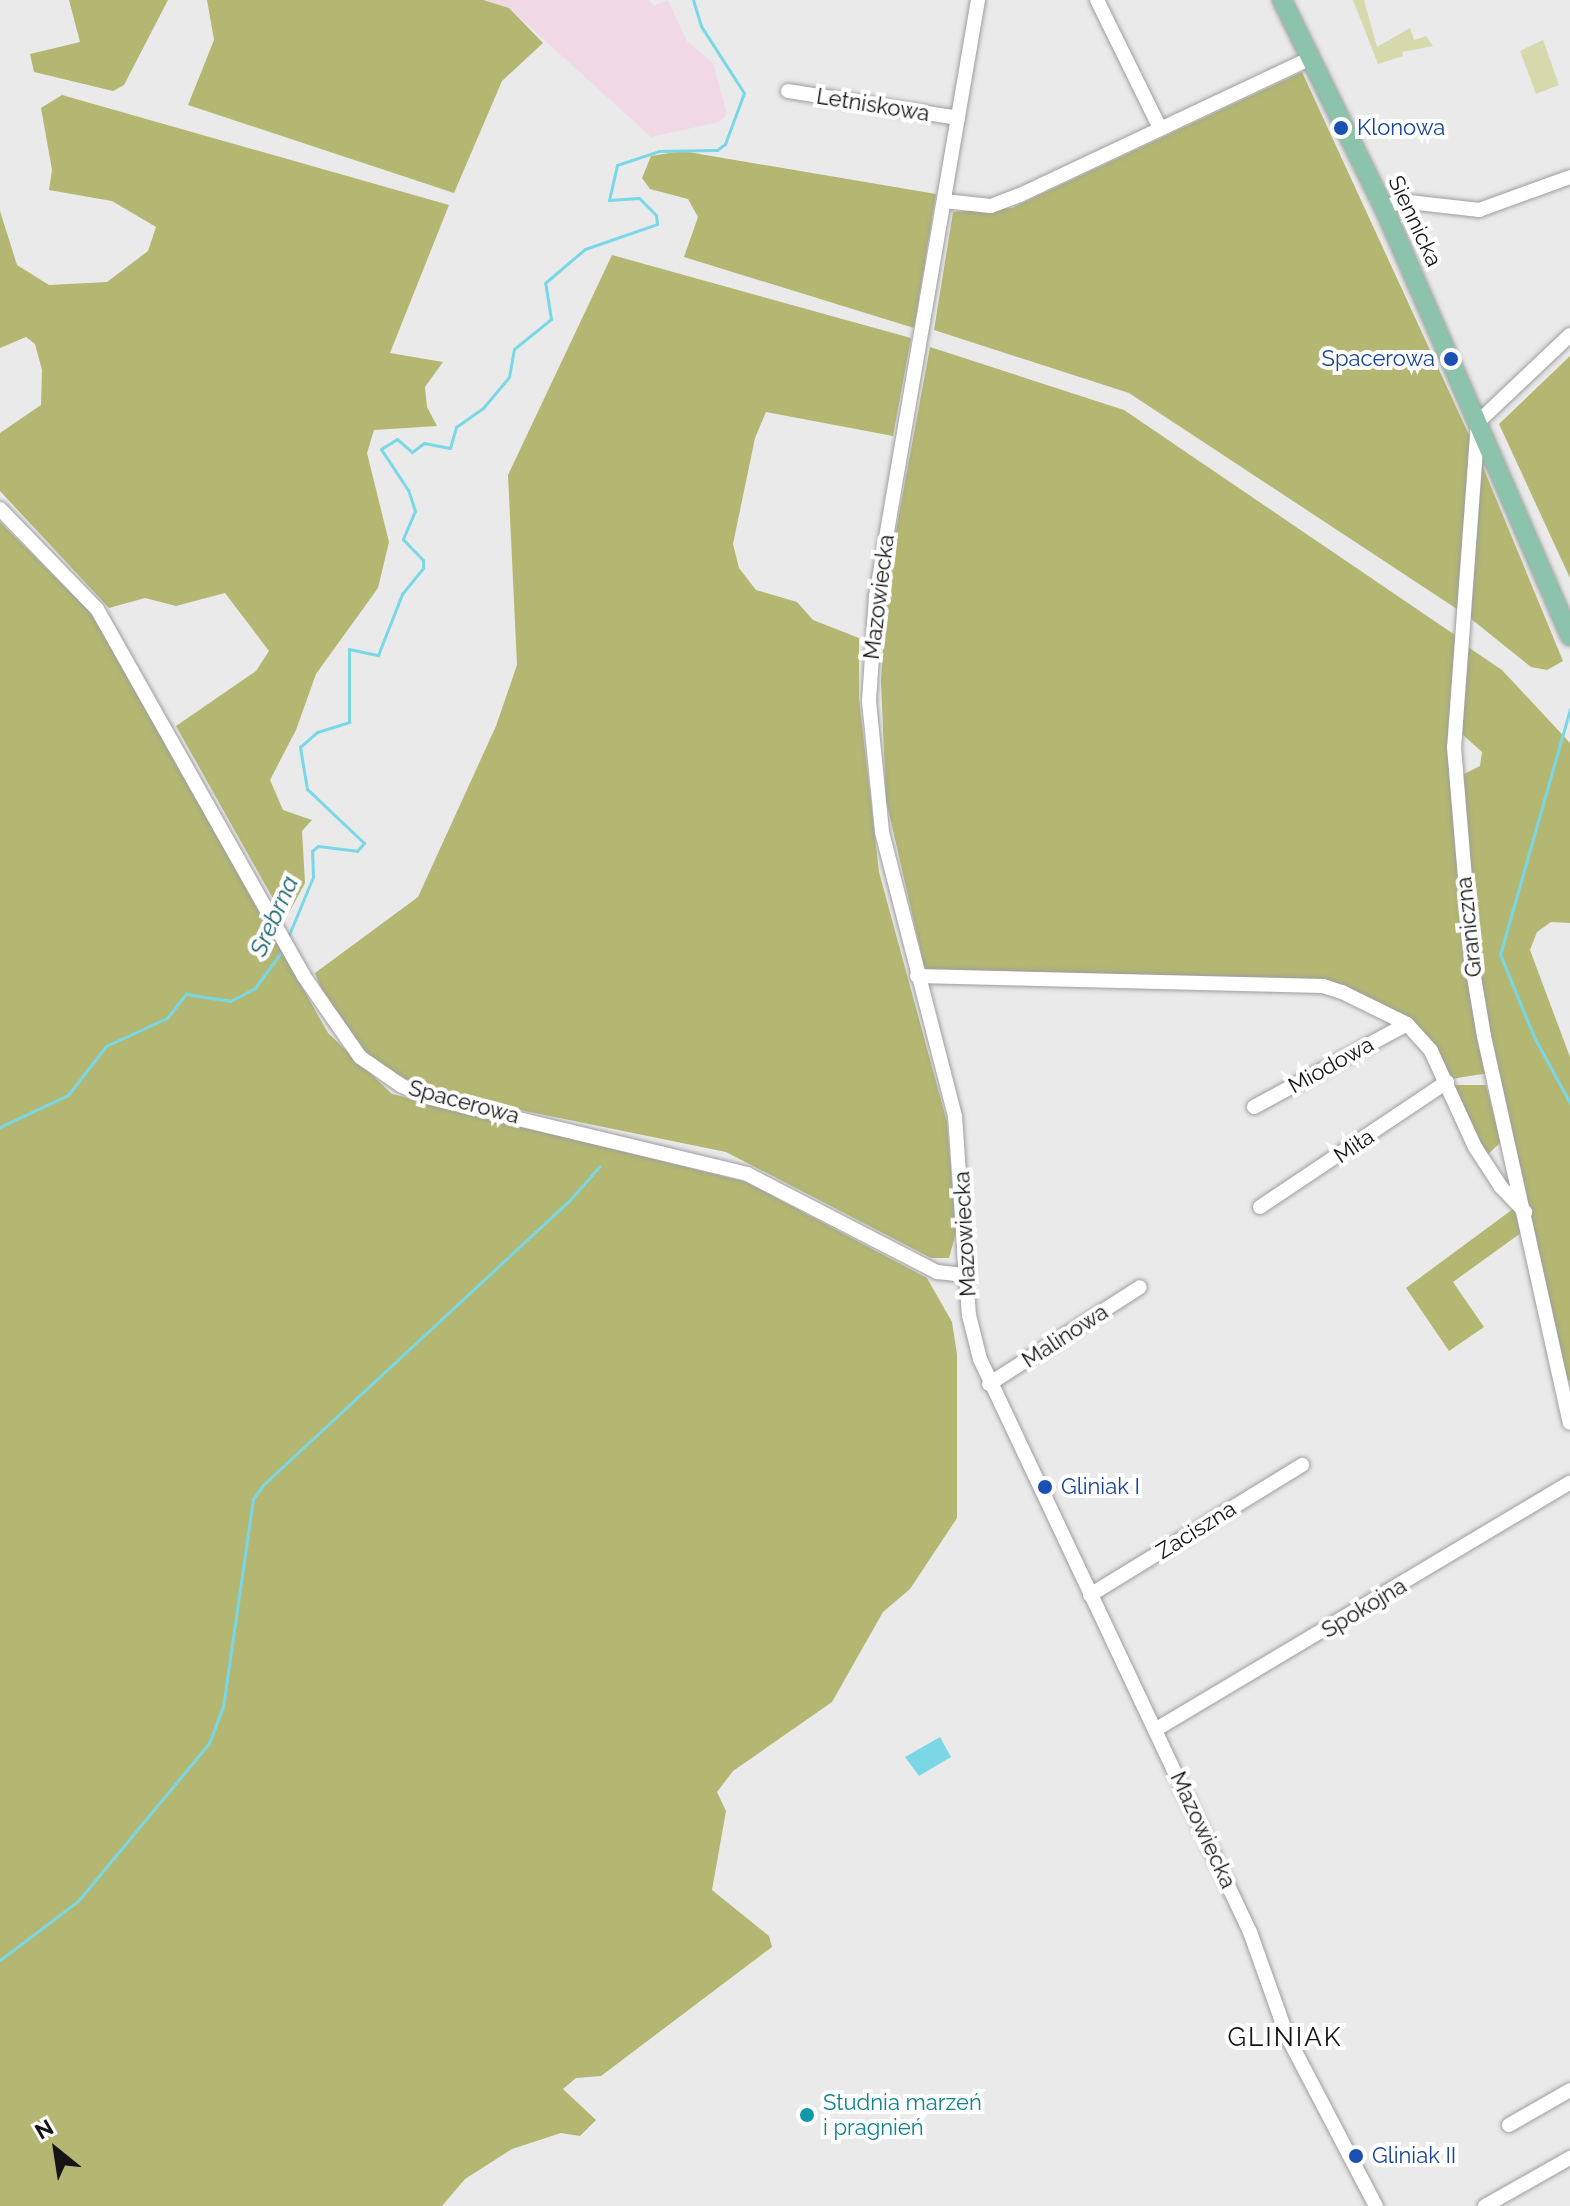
<!DOCTYPE html>
<html>
<head>
<meta charset="utf-8">
<style>
  body { margin:0 }
  #map { position:relative; width:1570px; height:2206px; overflow:hidden; background:#eaeaeb; font-family:Raleway,sans-serif }
  div>[style] { position:absolute }
  [style*='--x'] { left:calc(var(--x)*1px); top:calc(var(--y)*1px); width:calc(var(--w)*1px); rotate:calc(var(--a)*1deg) }
  .industrial>* { inset:0; background:#f0d9e5 }
  .green>* { inset:0; background:#d5d9ab }
  .forest>* { inset:0; background:#b3b772 }
  .water>* { inset:0; background:#7ad8e6 }
  .stream>* { height:3px; margin:-1.5px; padding:0 1.5px; transform-origin:1.5px; border-radius:1.5px; background:#7ad8e6 }
  .roads { filter:drop-shadow(0 0 2px #9e9e9f) drop-shadow(0 0 2px #9e9e9f) }
  .minor>* { height:14px; margin:-7px; padding:0 7px; transform-origin:7px; border-radius:7px; background:#fff }
  .major>* { height:18px; margin:-9px; padding:0 9px; transform-origin:9px; border-radius:9px; background:#8bc4ab }
  .dots>* { width:22px; height:22px; translate:-50% -50%; box-sizing:border-box; border:4px solid #fff; border-radius:50% }
  span { translate:-50% -50%; white-space:nowrap; text-align:center; line-height:1.15; -webkit-text-stroke:8px #fff; paint-order:stroke }
  .street-label { font-size:22px; color:#151516 }
  .transit-label { font-size:22px; color:#164399 }
  .left { translate:0 -50%; text-align:left }
  .right { translate:-100% -50%; text-align:right }
  .culture-label { font-size:22px; color:#0d838f }
  .water-label { font-size:24px; color:#14636d; font-style:italic }
  .quarter-label { font-size:26px; color:#151516; letter-spacing:2px }
  .north { position:absolute; left:16px; top:2110px; width:80px; height:80px; -webkit-text-stroke:6px #fff; paint-order:stroke; rotate:330deg; font-size:22px; font-weight:700; line-height:32px; text-align:center; color:#151516 }
  .north::after { content:''; display:block; margin:auto; width:28px; height:36px; background:#151516; clip-path:polygon(50% 0,100% 100%,50% 72%,0 100%) }
</style>
</head>
<body>
<div id="map">
  <div class="industrial">
    <i style="clip-path:polygon(483px 0,649px 0,654px 6px,668px 0,687px 41px,713px 63px,727px 114px,719px 122px,651px 137px,509px 8px)"></i>
  </div>
  <div class="green">
    <i style="clip-path:polygon(1353px 0,1364px 0,1377px 47px,1410px 28px,1414px 40px,1426px 36px,1433px 46px,1402px 52px,1403px 56px,1378px 64px)"></i>
    <i style="clip-path:polygon(1543px 40px,1559px 85px,1536px 94px,1520px 51px)"></i>
  </div>
  <div class="forest">
    <i style="clip-path:polygon(69px 0,168px 0,124px 85px,113px 91px,34px 72px,30px 54px,80px 42px)"></i>
    <i style="clip-path:polygon(207px 0,483px 0,509px 8px,543px 43px,502px 81px,454px 193px,188px 105px,214px 40px)"></i>
    <i style="clip-path:polygon(1302px 72px,1470px 437px,1457px 609px,1129px 393px,934px 330px,953px 212px,1012px 208px)"></i>
    <i style="clip-path:polygon(62px 95px,449px 205px,390px 353px,443px 362px,425px 387px,427px 407px,437px 426px,374px 430px,367px 453px,389px 542px,378px 588px,316px 674px,296px 730px,270px 780px,283px 810px,312px 820px,302px 831px,305px 883px,285px 920px,176px 726px,256px 671px,269px 651px,225px 593px,176px 606px,145px 598px,109px 608px,0 491px,0 433px,41px 405px,42px 370px,35px 344px,26px 337px,0 348px,0 211px,17px 265px,49px 285px,107px 282px,148px 251px,156px 227px,112px 201px,49px 190px,52px 170px,41px 108px)"></i>
    <i style="clip-path:polygon(682px 151px,936px 194px,914px 328px,684px 257px,698px 217px,688px 199px,650px 189px,642px 178px,651px 156px)"></i>
    <i style="clip-path:polygon(612px 255px,911px 338px,893px 436px,766px 412px,755px 438px,733px 544px,739px 568px,756px 590px,797px 602px,813px 620px,859px 638px,859px 699px,879px 872px,947px 1122px,956px 1233px,949px 1258px,931px 1258px,726px 1152px,428px 1091px,367px 1057px,327px 1003px,315px 973px,418px 897px,496px 726px,517px 665px,508px 475px)"></i>
    <i style="clip-path:polygon(930px 347px,1124px 410px,1455px 635px,1453px 786px,1489px 1073px,1451px 1079px,1434px 1051px,1353px 992px,925px 970px,886px 800px,881px 681px,888px 574px)"></i>
    <i style="clip-path:polygon(1570px 356px,1570px 578px,1499px 424px)"></i>
    <i style="clip-path:polygon(1478px 455px,1563px 661px,1547px 670px,1531px 667px,1465px 614px)"></i>
    <i style="clip-path:polygon(0 522px,92px 614px,328px 1033px,392px 1094px,746px 1182px,927px 1278px,952px 1322px,957px 1354px,957px 1518px,910px 1589px,883px 1612px,832px 1702px,733px 1771px,717px 1792px,726px 1811px,712px 1890px,769px 1936px,772px 1947px,601px 2076px,576px 2078px,563px 2089px,596px 2120px,580px 2136px,561px 2133px,512px 2149px,465px 2179px,442px 2206px,0 2206px)"></i>
    <i style="clip-path:polygon(1465px 645px,1502px 670px,1570px 743px,1570px 923px,1551px 922px,1537px 932px,1530px 950px,1570px 1057px,1570px 1380px,1563px 1386px,1483px 1006px,1462px 775px,1480px 766px,1482px 752px,1462px 734px)"></i>
    <i style="clip-path:polygon(1453px 1085px,1486px 1085px,1501px 1142px,1485px 1157px)"></i>
    <i style="clip-path:polygon(1513px 1209px,1525px 1230px,1453px 1282px,1484px 1327px,1449px 1351px,1406px 1288px)"></i>
  </div>
  <div class="water">
    <i style="clip-path:polygon(940px 1737px,951px 1757px,919px 1776px,905px 1757px)"></i>
  </div>
  <div class="stream">
    <i style="--x:1570;--y:709;--w:255;--a:105.9"></i>
    <i style="--x:1500;--y:954;--w:90;--a:67.7"></i>
    <i style="--x:1534;--y:1037;--w:75;--a:61.4"></i>
    <i style="--x:288;--y:937;--w:65;--a:-67.4"></i>
    <i style="--x:313;--y:877;--w:26;--a:-92"></i>
    <i style="--x:312;--y:851;--w:8;--a:-40"></i>
    <i style="--x:318;--y:846;--w:39;--a:7"></i>
    <i style="--x:357;--y:851;--w:11;--a:-49"></i>
    <i style="--x:364;--y:843;--w:79;--a:-136.5"></i>
    <i style="--x:307;--y:789;--w:43;--a:-99.5"></i>
    <i style="--x:300;--y:747;--w:23;--a:-41"></i>
    <i style="--x:317;--y:732;--w:34;--a:-17"></i>
    <i style="--x:349;--y:722;--w:73;--a:-90"></i>
    <i style="--x:349;--y:649;--w:30;--a:12"></i>
    <i style="--x:378;--y:655;--w:66;--a:-68.5"></i>
    <i style="--x:402;--y:594;--w:33;--a:-51"></i>
    <i style="--x:423;--y:568;--w:8;--a:-90"></i>
    <i style="--x:423;--y:560;--w:29;--a:-134"></i>
    <i style="--x:403;--y:539;--w:30;--a:-67"></i>
    <i style="--x:415;--y:511;--w:22;--a:-108"></i>
    <i style="--x:408;--y:490;--w:49;--a:-123.4"></i>
    <i style="--x:381;--y:449;--w:19;--a:-32"></i>
    <i style="--x:397;--y:439;--w:20;--a:41"></i>
    <i style="--x:412;--y:452;--w:15;--a:-37"></i>
    <i style="--x:424;--y:443;--w:26;--a:11"></i>
    <i style="--x:450;--y:448;--w:22;--a:-74"></i>
    <i style="--x:456;--y:427;--w:33;--a:-35"></i>
    <i style="--x:483;--y:408;--w:40;--a:-50"></i>
    <i style="--x:509;--y:377;--w:28;--a:-80"></i>
    <i style="--x:514;--y:349;--w:48;--a:-39"></i>
    <i style="--x:551;--y:319;--w:36;--a:-99"></i>
    <i style="--x:545;--y:283;--w:52;--a:-40.4"></i>
    <i style="--x:585;--y:249;--w:76;--a:-19.1"></i>
    <i style="--x:657;--y:224;--w:9;--a:-96"></i>
    <i style="--x:656;--y:215;--w:24;--a:-135"></i>
    <i style="--x:639;--y:198;--w:30;--a:176"></i>
    <i style="--x:609;--y:200;--w:36;--a:-77"></i>
    <i style="--x:617;--y:165;--w:44;--a:-18.4"></i>
    <i style="--x:659;--y:151;--w:58;--a:-1"></i>
    <i style="--x:717;--y:150;--w:10;--a:-37"></i>
    <i style="--x:725;--y:144;--w:54;--a:-69.6"></i>
    <i style="--x:744;--y:93;--w:80;--a:-122.7"></i>
    <i style="--x:701;--y:26;--w:27;--a:-107"></i>
    <i style="--x:0;--y:1127;--w:75;--a:-25.2"></i>
    <i style="--x:68;--y:1095;--w:62;--a:-52.2"></i>
    <i style="--x:106;--y:1046;--w:67;--a:-24.7"></i>
    <i style="--x:167;--y:1018;--w:31;--a:-52"></i>
    <i style="--x:186;--y:994;--w:45;--a:9"></i>
    <i style="--x:230;--y:1001;--w:28;--a:-27"></i>
    <i style="--x:255;--y:988;--w:46;--a:-53.9"></i>
    <i style="--x:0;--y:1960;--w:98;--a:-37.1"></i>
    <i style="--x:78;--y:1901;--w:205;--a:-50.3"></i>
    <i style="--x:209;--y:1743;--w:39;--a:-69"></i>
    <i style="--x:223;--y:1707;--w:210;--a:-81.8"></i>
    <i style="--x:253;--y:1499;--w:17;--a:-54"></i>
    <i style="--x:263;--y:1485;--w:416;--a:-42.9"></i>
    <i style="--x:568;--y:1202;--w:48;--a:-48.4"></i>
  </div>
  <div class="roads">
    <div class="minor">
      <i style="--x:978;--y:0;--w:605;--a:99.71"></i>
      <i style="--x:876;--y:596;--w:105;--a:93.8"></i>
      <i style="--x:869;--y:701;--w:132;--a:84.3"></i>
      <i style="--x:882;--y:832;--w:293;--a:75.6"></i>
      <i style="--x:955;--y:1116;--w:199;--a:86"></i>
      <i style="--x:969;--y:1315;--w:45;--a:76"></i>
      <i style="--x:980;--y:1359;--w:633;--a:64.77"></i>
      <i style="--x:1250;--y:1932;--w:110;--a:70.4"></i>
      <i style="--x:1287;--y:2036;--w:192;--a:62.4"></i>
      <i style="--x:1097;--y:0;--w:143;--a:63.8"></i>
      <i style="--x:788;--y:91;--w:172;--a:9"></i>
      <i style="--x:944;--y:201;--w:47;--a:6.1"></i>
      <i style="--x:991;--y:206;--w:31;--a:-21"></i>
      <i style="--x:1020;--y:195;--w:322;--a:-25.2"></i>
      <i style="--x:1384;--y:208;--w:17;--a:-24"></i>
      <i style="--x:1400;--y:201;--w:80;--a:6.5"></i>
      <i style="--x:1479;--y:210;--w:97;--a:-19.9"></i>
      <i style="--x:1570;--y:335;--w:127;--a:136.6"></i>
      <i style="--x:1478;--y:422;--w:326;--a:94.2"></i>
      <i style="--x:1454;--y:747;--w:225;--a:85.2"></i>
      <i style="--x:1473;--y:971;--w:66;--a:80.4"></i>
      <i style="--x:1484;--y:1036;--w:396;--a:77.5"></i>
      <i style="--x:0;--y:509;--w:139;--a:45.9"></i>
      <i style="--x:97;--y:609;--w:420;--a:60.6"></i>
      <i style="--x:303;--y:975;--w:100;--a:55.2"></i>
      <i style="--x:360;--y:1057;--w:51;--a:34.6"></i>
      <i style="--x:402;--y:1086;--w:31;--a:22"></i>
      <i style="--x:431;--y:1098;--w:325;--a:13.5"></i>
      <i style="--x:747;--y:1174;--w:214;--a:27.3"></i>
      <i style="--x:937;--y:1272;--w:30;--a:6"></i>
      <i style="--x:917;--y:976;--w:406;--a:1.4"></i>
      <i style="--x:1323;--y:986;--w:20;--a:18"></i>
      <i style="--x:1342;--y:992;--w:72;--a:26.2"></i>
      <i style="--x:1407;--y:1024;--w:36;--a:48"></i>
      <i style="--x:1431;--y:1051;--w:106;--a:65.4"></i>
      <i style="--x:1475;--y:1147;--w:48;--a:57"></i>
      <i style="--x:1501;--y:1187;--w:35;--a:46"></i>
      <i style="--x:1254;--y:1107;--w:174;--a:-28.5"></i>
      <i style="--x:1260;--y:1207;--w:225;--a:-33.8"></i>
      <i style="--x:989;--y:1384;--w:179;--a:-32.7"></i>
      <i style="--x:1090;--y:1595;--w:249;--a:-31.5"></i>
      <i style="--x:1155;--y:1730;--w:483;--a:-30.8"></i>
      <i style="--x:1509;--y:2125;--w:70;--a:-29.8"></i>
      <i style="--x:1485;--y:2206;--w:98;--a:-29.5"></i>
    </div>
    <div class="major">
      <i style="--x:1282;--y:0;--w:232;--a:63.9"></i>
      <i style="--x:1384;--y:208;--w:467;--a:66.5"></i>
    </div>
  </div>
  <div class="dots">
    <i style="left:1341px;top:128px;background:#1a4fb4"></i>
    <i style="left:1451px;top:359px;background:#1a4fb4"></i>
    <i style="left:1045px;top:1487px;background:#1a4fb4"></i>
    <i style="left:807px;top:2115px;background:#0f9aa8"></i>
    <i style="left:1356px;top:2156px;background:#1a4fb4"></i>
  </div>
  <div class="street-label">
    <span style="left:873px;top:105px;rotate:9deg">Letniskowa</span>
    <span style="left:1415px;top:221px;rotate:65deg">Siennicka</span>
    <span style="left:879px;top:597px;rotate:-83deg">Mazowiecka</span>
    <span style="left:1469px;top:927px;rotate:-96deg">Graniczna</span>
    <span style="left:1331px;top:1065px;rotate:-29deg">Miodowa</span>
    <span style="left:464px;top:1102px;rotate:15deg">Spacerowa</span>
    <span style="left:1354px;top:1146px;rotate:-34deg">Miła</span>
    <span style="left:965px;top:1234px;rotate:-93deg">Mazowiecka</span>
    <span style="left:1065px;top:1336px;rotate:-33deg">Malinowa</span>
    <span style="left:1196px;top:1530px;rotate:-32deg">Zaciszna</span>
    <span style="left:1364px;top:1608px;rotate:-31deg">Spokojna</span>
    <span style="left:1203px;top:1830px;rotate:65deg">Mazowiecka</span>
  </div>
  <div class="transit-label">
    <span class="left" style="left:1357px;top:128px">Klonowa</span>
    <span class="right" style="left:1435px;top:359px">Spacerowa</span>
    <span class="left" style="left:1061px;top:1487px">Gliniak I</span>
    <span class="left" style="left:1372px;top:2156px">Gliniak II</span>
  </div>
  <div class="culture-label">
    <span class="left" style="left:823px;top:2115px">Studnia marzeń<br>i pragnień</span>
  </div>
  <div class="water-label">
    <span style="left:274px;top:916px;rotate:-66deg">Srebrna</span>
  </div>
  <div class="quarter-label">
    <span style="left:1285px;top:2038px">GLINIAK</span>
  </div>
  <div class="north">N</div>
</div>
</body>
</html>
